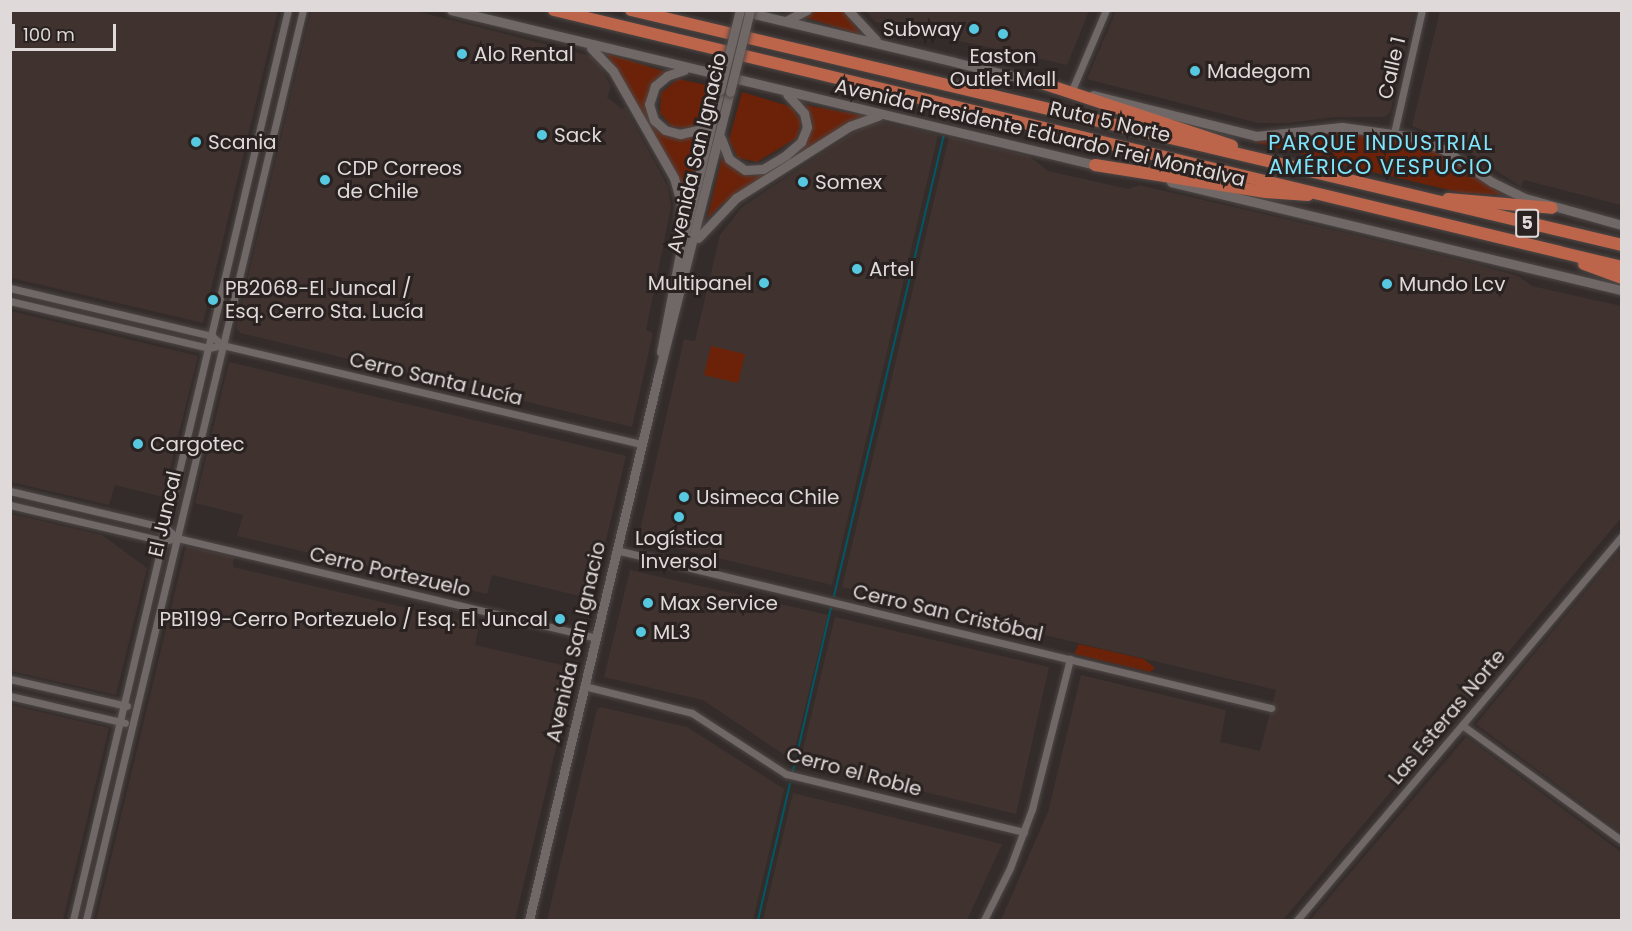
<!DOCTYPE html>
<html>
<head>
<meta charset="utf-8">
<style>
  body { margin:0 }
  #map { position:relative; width:1632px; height:931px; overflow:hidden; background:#332c2a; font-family:Poppins,sans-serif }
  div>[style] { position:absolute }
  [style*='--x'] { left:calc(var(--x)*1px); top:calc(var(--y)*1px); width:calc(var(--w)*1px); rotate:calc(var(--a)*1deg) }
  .built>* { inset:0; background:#40332f }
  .green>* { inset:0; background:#6b2209 }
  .stream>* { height:2px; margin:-1px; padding:0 1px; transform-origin:1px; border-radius:1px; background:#005866 }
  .roads { filter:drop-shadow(0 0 2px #4d4746) drop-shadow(0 0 2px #4d4746) }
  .street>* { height:7px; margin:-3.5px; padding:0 3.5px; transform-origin:3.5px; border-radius:3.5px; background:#706866 }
  .secondary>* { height:9px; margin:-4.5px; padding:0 4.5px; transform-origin:4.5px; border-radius:4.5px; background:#706866 }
  .highway>* { height:12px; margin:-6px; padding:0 6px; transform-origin:6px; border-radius:6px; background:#bc654b }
  .bridges { filter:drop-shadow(0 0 2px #4d4746) drop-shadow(0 0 2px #4d4746) }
  .secondary-bridge>* { height:9px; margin:-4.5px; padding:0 4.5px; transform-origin:4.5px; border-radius:4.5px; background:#706866 }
  .dots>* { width:16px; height:16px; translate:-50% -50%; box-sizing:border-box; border:3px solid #292220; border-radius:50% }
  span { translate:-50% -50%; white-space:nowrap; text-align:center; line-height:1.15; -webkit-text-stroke:6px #292220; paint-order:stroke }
  .shield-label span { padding:2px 4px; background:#292220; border:2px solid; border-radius:4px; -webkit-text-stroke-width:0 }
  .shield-label { font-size:18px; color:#dfdad9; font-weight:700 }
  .poi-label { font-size:20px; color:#dfdad9 }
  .right { translate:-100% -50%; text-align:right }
  .left { translate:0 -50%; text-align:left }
  .street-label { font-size:20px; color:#dfdad9 }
  .neighbourhood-label { font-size:21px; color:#7fe5fc; letter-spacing:1.5px }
  .frame { position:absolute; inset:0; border:12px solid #dfdad9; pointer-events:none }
  .scale { position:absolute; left:12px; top:24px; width:104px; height:27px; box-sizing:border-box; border:3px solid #dfdad9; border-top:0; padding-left:8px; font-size:18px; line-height:21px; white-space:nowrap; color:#dfdad9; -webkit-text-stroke:4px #292220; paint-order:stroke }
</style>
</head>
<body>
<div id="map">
  <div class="built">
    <i style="clip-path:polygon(11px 10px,278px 11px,203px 323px,11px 278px)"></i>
    <i style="clip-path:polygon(311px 11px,416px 11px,594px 57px,600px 65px,611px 87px,607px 97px,622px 109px,625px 107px,668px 187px,671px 207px,646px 330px,653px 333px,632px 427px,240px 333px,236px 328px)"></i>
    <i style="clip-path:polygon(866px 11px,1089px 11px,1067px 65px,875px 22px)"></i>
    <i style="clip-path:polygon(1116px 11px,1116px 10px,1415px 11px,1390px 113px,1384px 117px,1335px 117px,1289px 123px,1258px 123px,1087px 79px)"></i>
    <i style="clip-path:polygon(1440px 11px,1621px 11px,1621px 205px,1524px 180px,1521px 187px,1457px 144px,1412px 126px)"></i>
    <i style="clip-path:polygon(882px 122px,938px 135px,832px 585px,638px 539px,684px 339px,695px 341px,720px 235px,742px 207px,866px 124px)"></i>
    <i style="clip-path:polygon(949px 137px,1029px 156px,1048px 171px,1128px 189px,1139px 185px,1354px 235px,1479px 265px,1518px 276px,1532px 286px,1621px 306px,1621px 518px,1283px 920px,1001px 920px,1048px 812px,1081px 675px,1226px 710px,1220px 742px,1260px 751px,1276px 690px,842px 587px)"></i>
    <i style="clip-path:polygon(11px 311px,198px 356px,163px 497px,115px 485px,109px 505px,11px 482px)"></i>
    <i style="clip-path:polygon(229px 362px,626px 456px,592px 599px,492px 575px,487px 594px,237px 536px,243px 515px,195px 503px)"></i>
    <i style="clip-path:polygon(11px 514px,102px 535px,147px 568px,116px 695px,11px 671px)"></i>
    <i style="clip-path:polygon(186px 546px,234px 557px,233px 567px,479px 625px,475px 645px,575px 668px,515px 920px,96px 920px)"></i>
    <i style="clip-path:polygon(1621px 549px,1621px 832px,1476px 724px)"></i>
    <i style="clip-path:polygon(630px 570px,828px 615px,792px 760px,703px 700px,604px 677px)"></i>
    <i style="clip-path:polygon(835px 617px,1049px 667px,1016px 814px,800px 762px)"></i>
    <i style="clip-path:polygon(11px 705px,109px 728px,63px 920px,11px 920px)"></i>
    <i style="clip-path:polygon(601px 707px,687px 727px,784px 789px,753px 920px,547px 920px,597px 709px)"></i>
    <i style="clip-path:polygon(1466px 737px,1621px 852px,1621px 920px,1310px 920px)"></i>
    <i style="clip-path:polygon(793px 793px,1002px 844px,967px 920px,763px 920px)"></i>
  </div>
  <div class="green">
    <i style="clip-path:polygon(813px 11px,844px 11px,861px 35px,804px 17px)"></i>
    <i style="clip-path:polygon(606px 53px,666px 72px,656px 79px,646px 100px,648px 117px,659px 131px,677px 138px,703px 132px,689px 192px,684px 194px,675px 170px)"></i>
    <i style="clip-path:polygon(678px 79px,712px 86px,706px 117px,692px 128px,672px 127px,660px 113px,661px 93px)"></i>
    <i style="clip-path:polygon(742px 92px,792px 107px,801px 122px,797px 138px,757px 162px,738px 158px,729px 140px)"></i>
    <i style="clip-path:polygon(806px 105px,865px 116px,821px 140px,721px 205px,707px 219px,722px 158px,742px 174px,752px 176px,767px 172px,804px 147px,813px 123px)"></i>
    <i style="clip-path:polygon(1350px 132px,1429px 147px,1504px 195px,1462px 193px,1343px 165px,1340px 160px,1321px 155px,1315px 157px,1254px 142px,1255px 139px)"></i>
    <i style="clip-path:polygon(711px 346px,745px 354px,738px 383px,704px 375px)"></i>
    <i style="clip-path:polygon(1079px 644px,1144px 659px,1155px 668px,1150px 672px,1074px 654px)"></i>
  </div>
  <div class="stream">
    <i style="--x:834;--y:596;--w:472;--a:-76.6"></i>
    <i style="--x:793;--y:771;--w:167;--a:-76.9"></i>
    <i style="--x:758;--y:920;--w:140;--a:-76.8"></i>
  </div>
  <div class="roads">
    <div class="street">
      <i style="--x:1072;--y:90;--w:87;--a:-67"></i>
      <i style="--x:1394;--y:133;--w:126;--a:-77.2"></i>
      <i style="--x:10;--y:288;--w:208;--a:13.4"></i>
      <i style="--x:212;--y:336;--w:13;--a:42"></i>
      <i style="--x:10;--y:301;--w:204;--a:13.3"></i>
      <i style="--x:209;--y:348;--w:13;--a:-13"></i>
      <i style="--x:222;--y:345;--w:432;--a:13.3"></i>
      <i style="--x:10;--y:491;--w:160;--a:13.3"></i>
      <i style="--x:166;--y:528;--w:15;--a:42"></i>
      <i style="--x:10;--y:505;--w:157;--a:13.2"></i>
      <i style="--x:163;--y:541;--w:14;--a:-12"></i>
      <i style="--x:177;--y:538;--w:431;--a:13.4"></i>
      <i style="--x:616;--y:550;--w:674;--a:13.56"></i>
      <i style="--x:10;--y:679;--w:120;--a:13"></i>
      <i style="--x:584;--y:686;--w:111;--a:14"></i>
      <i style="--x:692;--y:713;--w:112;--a:33"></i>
      <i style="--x:786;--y:774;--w:245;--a:13.7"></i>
      <i style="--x:10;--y:696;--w:118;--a:13.2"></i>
      <i style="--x:1462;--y:725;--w:198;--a:35.9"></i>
      <i style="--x:73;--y:920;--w:935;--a:-76.71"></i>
      <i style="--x:86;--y:920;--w:936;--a:-76.59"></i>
      <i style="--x:984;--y:920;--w:58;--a:-63.4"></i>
      <i style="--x:1010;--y:868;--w:63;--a:-69.6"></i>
      <i style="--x:1032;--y:809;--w:155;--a:-75.8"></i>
      <i style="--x:1297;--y:920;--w:503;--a:-49.76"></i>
    </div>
    <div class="secondary">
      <i style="--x:451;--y:10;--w:667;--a:13.52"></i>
      <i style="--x:848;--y:10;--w:41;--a:47"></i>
      <i style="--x:742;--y:11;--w:314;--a:13.5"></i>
      <i style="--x:786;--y:21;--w:24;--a:-28"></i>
      <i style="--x:591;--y:48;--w:32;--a:46"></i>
      <i style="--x:613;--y:71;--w:123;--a:60.3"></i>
      <i style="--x:674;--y:178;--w:26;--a:74"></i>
      <i style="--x:681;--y:203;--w:32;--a:94"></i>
      <i style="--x:684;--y:70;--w:18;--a:161"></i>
      <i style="--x:667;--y:76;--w:16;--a:140"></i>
      <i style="--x:655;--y:86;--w:19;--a:108"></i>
      <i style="--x:649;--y:104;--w:17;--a:73"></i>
      <i style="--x:654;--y:120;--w:15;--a:42"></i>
      <i style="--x:665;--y:130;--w:16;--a:15"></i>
      <i style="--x:680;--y:134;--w:22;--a:-13"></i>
      <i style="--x:701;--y:129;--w:16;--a:-43"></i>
      <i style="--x:1093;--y:95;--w:168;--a:14.1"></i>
      <i style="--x:1256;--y:136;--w:86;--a:-6"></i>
      <i style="--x:1342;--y:127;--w:67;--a:7.8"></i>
      <i style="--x:1408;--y:136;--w:39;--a:21"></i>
      <i style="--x:1444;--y:150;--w:58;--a:33.7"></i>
      <i style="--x:1492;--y:182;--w:37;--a:26"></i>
      <i style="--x:1525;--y:198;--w:101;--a:15.6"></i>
      <i style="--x:721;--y:138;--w:22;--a:69"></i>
      <i style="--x:729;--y:159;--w:19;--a:35"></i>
      <i style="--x:745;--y:170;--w:18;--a:-3"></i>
      <i style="--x:763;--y:169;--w:27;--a:-31"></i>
      <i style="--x:786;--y:155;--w:20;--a:-41"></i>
      <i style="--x:801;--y:142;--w:16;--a:-68"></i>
      <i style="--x:807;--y:127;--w:14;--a:-102"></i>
      <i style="--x:804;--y:113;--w:25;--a:-132"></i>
      <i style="--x:1171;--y:182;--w:464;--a:13.5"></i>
      <i style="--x:698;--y:238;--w:55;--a:-46.5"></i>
      <i style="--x:736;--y:198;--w:135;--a:-32.3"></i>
      <i style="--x:850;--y:126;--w:30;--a:-20"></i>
      <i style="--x:661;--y:352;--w:101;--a:-79.1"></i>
      <i style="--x:680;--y:253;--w:168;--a:-76.2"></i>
      <i style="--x:529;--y:920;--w:563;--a:-76.65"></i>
      <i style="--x:659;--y:372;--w:289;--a:-75.8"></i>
    </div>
    <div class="highway">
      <i style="--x:554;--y:10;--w:1098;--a:13.53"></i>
      <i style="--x:631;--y:10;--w:1018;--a:13.34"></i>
      <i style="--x:1042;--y:83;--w:200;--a:18.3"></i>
      <i style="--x:1095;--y:165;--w:173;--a:9"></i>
      <i style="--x:1266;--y:192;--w:42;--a:4.1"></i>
      <i style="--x:1448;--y:199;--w:104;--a:4.9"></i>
      <i style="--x:1584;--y:264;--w:40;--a:20.2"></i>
    </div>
  </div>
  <div class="bridges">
    <div class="secondary-bridge">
      <i style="--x:720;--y:90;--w:82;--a:-76"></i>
      <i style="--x:730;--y:92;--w:84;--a:-76.3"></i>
    </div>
  </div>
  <div class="dots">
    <i style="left:974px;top:29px;background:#56c9e1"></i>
    <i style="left:1003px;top:34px;background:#56c9e1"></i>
    <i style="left:462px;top:54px;background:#56c9e1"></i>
    <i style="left:1195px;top:71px;background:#56c9e1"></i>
    <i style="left:542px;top:135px;background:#56c9e1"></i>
    <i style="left:196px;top:142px;background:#56c9e1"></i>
    <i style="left:325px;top:180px;background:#56c9e1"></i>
    <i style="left:803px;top:182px;background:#56c9e1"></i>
    <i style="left:857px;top:269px;background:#56c9e1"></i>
    <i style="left:764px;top:283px;background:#56c9e1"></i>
    <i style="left:1387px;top:284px;background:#56c9e1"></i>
    <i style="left:213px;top:300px;background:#56c9e1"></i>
    <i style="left:138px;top:444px;background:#56c9e1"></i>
    <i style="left:684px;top:497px;background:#56c9e1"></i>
    <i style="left:679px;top:517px;background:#56c9e1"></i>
    <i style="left:648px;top:603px;background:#56c9e1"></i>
    <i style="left:560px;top:619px;background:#56c9e1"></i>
    <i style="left:641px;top:632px;background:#56c9e1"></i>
  </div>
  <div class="shield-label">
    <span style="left:1527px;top:223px">5</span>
  </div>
  <div class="poi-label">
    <span class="right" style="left:962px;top:29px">Subway</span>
    <span class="left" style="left:474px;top:54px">Alo Rental</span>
    <span style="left:1003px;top:68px">Easton<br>Outlet Mall</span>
    <span class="left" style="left:1207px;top:71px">Madegom</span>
    <span class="left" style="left:554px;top:135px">Sack</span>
    <span class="left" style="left:208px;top:142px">Scania</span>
    <span class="left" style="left:337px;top:180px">CDP Correos<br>de Chile</span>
    <span class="left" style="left:815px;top:182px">Somex</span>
    <span class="left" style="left:869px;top:269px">Artel</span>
    <span class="right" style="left:752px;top:283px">Multipanel</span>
    <span class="left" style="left:1399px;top:284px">Mundo Lcv</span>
    <span class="left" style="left:225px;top:300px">PB2068-El Juncal /<br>Esq. Cerro Sta. Lucía</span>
    <span class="left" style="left:150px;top:444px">Cargotec</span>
    <span class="left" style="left:696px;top:497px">Usimeca Chile</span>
    <span style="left:679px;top:550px">Logística<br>Inversol</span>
    <span class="left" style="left:660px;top:603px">Max Service</span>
    <span class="right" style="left:548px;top:619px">PB1199-Cerro Portezuelo / Esq. El Juncal</span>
    <span class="left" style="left:653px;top:632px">ML3</span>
  </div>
  <div class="street-label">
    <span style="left:1392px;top:68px;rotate:-77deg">Calle 1</span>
    <span style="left:1110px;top:122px;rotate:13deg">Ruta 5 Norte</span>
    <span style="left:1040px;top:133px;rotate:13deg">Avenida Presidente Eduardo Frei Montalva</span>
    <span style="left:697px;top:153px;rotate:-77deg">Avenida San Ignacio</span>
    <span style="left:436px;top:379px;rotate:13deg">Cerro Santa Lucía</span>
    <span style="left:165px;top:514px;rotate:-77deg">El Juncal</span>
    <span style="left:390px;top:572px;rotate:13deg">Cerro Portezuelo</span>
    <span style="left:948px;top:613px;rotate:13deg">Cerro San Cristóbal</span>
    <span style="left:576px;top:642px;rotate:-77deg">Avenida San Ignacio</span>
    <span style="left:1447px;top:717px;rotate:-50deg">Las Esteras Norte</span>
    <span style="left:854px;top:772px;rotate:15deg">Cerro el Roble</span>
  </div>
  <div class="neighbourhood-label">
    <span style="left:1381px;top:155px">PARQUE INDUSTRIAL<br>AMÉRICO VESPUCIO</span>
  </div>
  <div class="frame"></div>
  <div class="scale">100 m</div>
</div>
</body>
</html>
